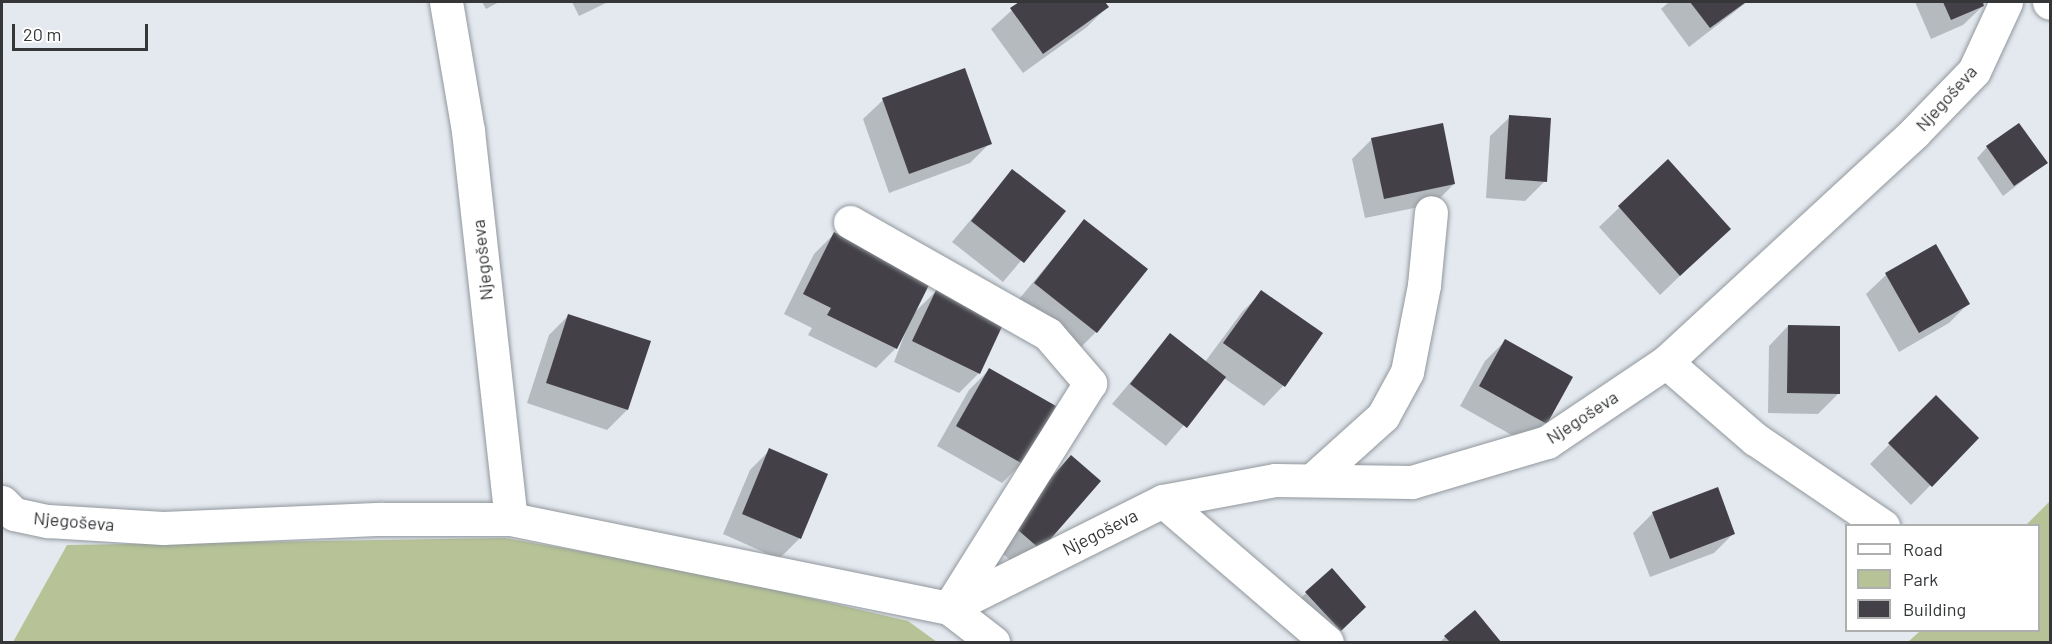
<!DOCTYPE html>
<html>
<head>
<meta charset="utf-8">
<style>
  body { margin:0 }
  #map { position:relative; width:2052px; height:644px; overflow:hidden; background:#e3e9ef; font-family:Barlow,sans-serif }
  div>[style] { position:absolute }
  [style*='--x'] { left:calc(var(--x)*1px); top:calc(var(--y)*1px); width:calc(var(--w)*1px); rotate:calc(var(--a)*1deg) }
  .green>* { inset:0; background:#b7c396 }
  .shadow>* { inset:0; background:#0003 }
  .building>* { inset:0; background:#434147 }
  .roads { filter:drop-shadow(0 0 2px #91979c) drop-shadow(0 0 2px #91979c) }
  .minor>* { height:33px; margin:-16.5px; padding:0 16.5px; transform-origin:16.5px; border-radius:16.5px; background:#fff }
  span { translate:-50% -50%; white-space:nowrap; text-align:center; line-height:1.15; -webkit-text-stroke:6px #fff; paint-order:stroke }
  .street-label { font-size:18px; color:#343638 }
  .frame { position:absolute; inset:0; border:3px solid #343638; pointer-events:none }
  .legend { position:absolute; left:1845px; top:524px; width:195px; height:108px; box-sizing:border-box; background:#fff; border:2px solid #aeafaf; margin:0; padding:8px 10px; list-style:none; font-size:18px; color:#343638 }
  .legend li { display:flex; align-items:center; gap:12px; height:30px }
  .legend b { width:30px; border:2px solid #aeafaf }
  .scale { position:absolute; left:12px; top:24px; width:136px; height:27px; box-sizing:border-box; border:3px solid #343638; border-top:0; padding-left:8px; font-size:18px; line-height:21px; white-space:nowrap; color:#343638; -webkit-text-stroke:4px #fff; paint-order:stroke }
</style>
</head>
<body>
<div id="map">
  <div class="green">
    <i style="clip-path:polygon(2050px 501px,2050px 642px,1908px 642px,1920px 631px,2038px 630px,2038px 526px,2026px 525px)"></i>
    <i style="clip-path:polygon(505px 538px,704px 573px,908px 621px,937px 642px,13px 642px,67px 545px)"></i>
  </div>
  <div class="shadow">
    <i style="clip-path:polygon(482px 2px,499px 2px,486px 9px)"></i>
    <i style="clip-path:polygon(572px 2px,608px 2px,579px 16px)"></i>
    <i style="clip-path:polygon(1021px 2px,1103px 2px,1107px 7px,1087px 27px,1023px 73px,991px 29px)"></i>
    <i style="clip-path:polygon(1669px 2px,1747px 2px,1689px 47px,1661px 9px)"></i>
    <i style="clip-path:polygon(1915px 2px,1981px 2px,1983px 6px,1963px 25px,1931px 39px)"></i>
    <i style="clip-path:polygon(883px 100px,990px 143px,970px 163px,889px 193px,863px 119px)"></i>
    <i style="clip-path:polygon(1510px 117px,1545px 181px,1525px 201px,1486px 198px,1490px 136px)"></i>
    <i style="clip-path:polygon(1372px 139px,1454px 184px,1434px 204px,1365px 218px,1352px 159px)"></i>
    <i style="clip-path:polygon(1987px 147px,2046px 163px,2003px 196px,1977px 158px)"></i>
    <i style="clip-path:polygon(1668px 161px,1729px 229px,1660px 295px,1599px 227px)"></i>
    <i style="clip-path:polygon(1012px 171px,1063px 211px,1003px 282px,952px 242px)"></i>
    <i style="clip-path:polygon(1084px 221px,1096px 332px,1076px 352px,1015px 304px)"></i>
    <i style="clip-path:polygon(834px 234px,915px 312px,939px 288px,979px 373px,959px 393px,894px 362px,911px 318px,896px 348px,876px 368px,808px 335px,812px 328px,784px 314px,814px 254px)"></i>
    <i style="clip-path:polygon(1886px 275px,1968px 304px,1949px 323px,1899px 352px,1866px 294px)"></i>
    <i style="clip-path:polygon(1262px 292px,1320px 334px,1283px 386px,1264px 406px,1224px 378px,1166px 446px,1112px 404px,1170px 335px,1205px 362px,1242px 312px)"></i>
    <i style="clip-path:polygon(569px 315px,627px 410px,607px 430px,527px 403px,549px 335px)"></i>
    <i style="clip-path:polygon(1788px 326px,1838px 394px,1818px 414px,1768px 413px,1769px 346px)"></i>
    <i style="clip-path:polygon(1505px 341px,1571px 378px,1545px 423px,1526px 443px,1460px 406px,1485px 361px)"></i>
    <i style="clip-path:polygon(989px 370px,1022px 463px,1002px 483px,937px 446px,969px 390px)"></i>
    <i style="clip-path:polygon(1936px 397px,1977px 438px,1911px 505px,1870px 464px)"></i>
    <i style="clip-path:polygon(770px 450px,826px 474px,799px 539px,779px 559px,723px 534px,750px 470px)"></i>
    <i style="clip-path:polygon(1071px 457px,1099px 481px,1020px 569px,993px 545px)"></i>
    <i style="clip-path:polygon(1653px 513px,1734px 533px,1714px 553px,1650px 577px,1633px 533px)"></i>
    <i style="clip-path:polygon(1306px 593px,1354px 618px,1329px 640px,1296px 603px)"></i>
    <i style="clip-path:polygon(1475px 613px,1499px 642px,1440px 642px,1445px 637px)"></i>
  </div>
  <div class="building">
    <i style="clip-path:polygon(1019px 2px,1105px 2px,1109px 7px,1043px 54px,1010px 8px)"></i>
    <i style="clip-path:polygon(1690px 2px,1746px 2px,1710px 28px)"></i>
    <i style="clip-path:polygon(1943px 2px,1983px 2px,1984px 6px,1951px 20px)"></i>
    <i style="clip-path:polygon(965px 68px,992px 144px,909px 174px,882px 98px)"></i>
    <i style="clip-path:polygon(1509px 115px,1551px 118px,1547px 182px,1505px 179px)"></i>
    <i style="clip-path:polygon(1443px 123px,1455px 184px,1384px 199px,1371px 138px)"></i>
    <i style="clip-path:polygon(2019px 123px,2048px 163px,2014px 186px,1986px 146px)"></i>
    <i style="clip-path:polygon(1668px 159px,1731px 229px,1680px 276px,1618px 206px)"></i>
    <i style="clip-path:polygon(1012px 169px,1066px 211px,1024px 263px,971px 221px)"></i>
    <i style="clip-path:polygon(1084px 219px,1148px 269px,1097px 333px,1034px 283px)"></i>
    <i style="clip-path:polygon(834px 232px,931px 281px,897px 349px,827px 315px,831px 308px,803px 294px)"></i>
    <i style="clip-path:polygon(1936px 244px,1970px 304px,1919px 333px,1885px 273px)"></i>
    <i style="clip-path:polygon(938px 286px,1006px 318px,980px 374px,912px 341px)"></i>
    <i style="clip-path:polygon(1261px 290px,1323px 333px,1285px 387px,1223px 343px)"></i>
    <i style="clip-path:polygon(568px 314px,651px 341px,628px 410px,546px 383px)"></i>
    <i style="clip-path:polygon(1788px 325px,1840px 326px,1840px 394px,1787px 393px)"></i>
    <i style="clip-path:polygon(1170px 333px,1226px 377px,1187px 428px,1130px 384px)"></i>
    <i style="clip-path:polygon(1505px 339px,1573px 377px,1547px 424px,1479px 386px)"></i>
    <i style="clip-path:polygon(989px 368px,1056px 406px,1023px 464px,956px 426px)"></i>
    <i style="clip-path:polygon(1936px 395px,1979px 438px,1932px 487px,1888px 443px)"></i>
    <i style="clip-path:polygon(769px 448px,828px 474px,801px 539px,742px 514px)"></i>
    <i style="clip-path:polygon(1071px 455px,1101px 481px,1041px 550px,1011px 524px)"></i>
    <i style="clip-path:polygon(1718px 487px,1735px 534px,1670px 559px,1652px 512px)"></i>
    <i style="clip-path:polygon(1332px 568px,1366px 607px,1341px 631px,1305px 592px)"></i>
    <i style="clip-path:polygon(1475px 610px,1501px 642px,1450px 642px,1444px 636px)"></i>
  </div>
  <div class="roads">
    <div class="minor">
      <i style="--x:446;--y:2;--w:131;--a:80.3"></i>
      <i style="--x:468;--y:131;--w:390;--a:83.7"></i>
      <i style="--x:2049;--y:2;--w:1;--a:45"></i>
      <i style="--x:850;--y:222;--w:227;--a:29.5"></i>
      <i style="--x:1048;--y:334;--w:65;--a:49.4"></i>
      <i style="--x:1090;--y:383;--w:266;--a:122.1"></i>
      <i style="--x:1666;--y:362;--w:118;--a:40.9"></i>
      <i style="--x:1755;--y:439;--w:155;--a:34.2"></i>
      <i style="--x:1312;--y:480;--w:96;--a:-42"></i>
      <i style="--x:1383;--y:416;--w:50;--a:-61.4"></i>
      <i style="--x:1407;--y:372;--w:89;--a:-78.9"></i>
      <i style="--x:1424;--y:285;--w:73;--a:-84.5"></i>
      <i style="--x:1163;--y:501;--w:216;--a:40.7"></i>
      <i style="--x:2;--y:502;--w:17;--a:45"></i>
      <i style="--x:14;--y:514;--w:35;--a:12"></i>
      <i style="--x:48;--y:521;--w:115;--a:3.5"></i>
      <i style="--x:163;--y:528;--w:219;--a:-2.4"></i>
      <i style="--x:382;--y:519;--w:129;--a:0"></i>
      <i style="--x:511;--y:519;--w:447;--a:11.5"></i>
      <i style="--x:949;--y:608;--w:56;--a:37.7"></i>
      <i style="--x:949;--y:608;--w:239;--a:-26.6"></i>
      <i style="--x:1163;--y:501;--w:114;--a:-10.6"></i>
      <i style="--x:1275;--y:480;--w:137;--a:0.8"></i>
      <i style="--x:1412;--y:482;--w:141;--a:-16.5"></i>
      <i style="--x:1547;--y:442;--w:143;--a:-33.9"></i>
      <i style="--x:1666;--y:362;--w:338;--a:-42.7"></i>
      <i style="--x:1914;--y:133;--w:86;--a:-45.9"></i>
      <i style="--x:1974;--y:71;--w:76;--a:-65.1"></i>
    </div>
  </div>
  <div class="street-label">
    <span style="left:1946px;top:98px;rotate:-48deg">Njegoševa</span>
    <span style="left:482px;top:260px;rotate:-96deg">Njegoševa</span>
    <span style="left:1582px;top:417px;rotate:-33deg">Njegoševa</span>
    <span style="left:74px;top:521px;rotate:5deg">Njegoševa</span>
    <span style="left:1100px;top:532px;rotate:-27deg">Njegoševa</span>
  </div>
  <div class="frame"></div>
  <ul class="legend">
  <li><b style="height:8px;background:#fff"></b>Road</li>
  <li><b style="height:16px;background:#b7c396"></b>Park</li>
  <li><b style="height:16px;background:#434147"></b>Building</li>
  </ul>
  <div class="scale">20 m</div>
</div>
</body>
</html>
